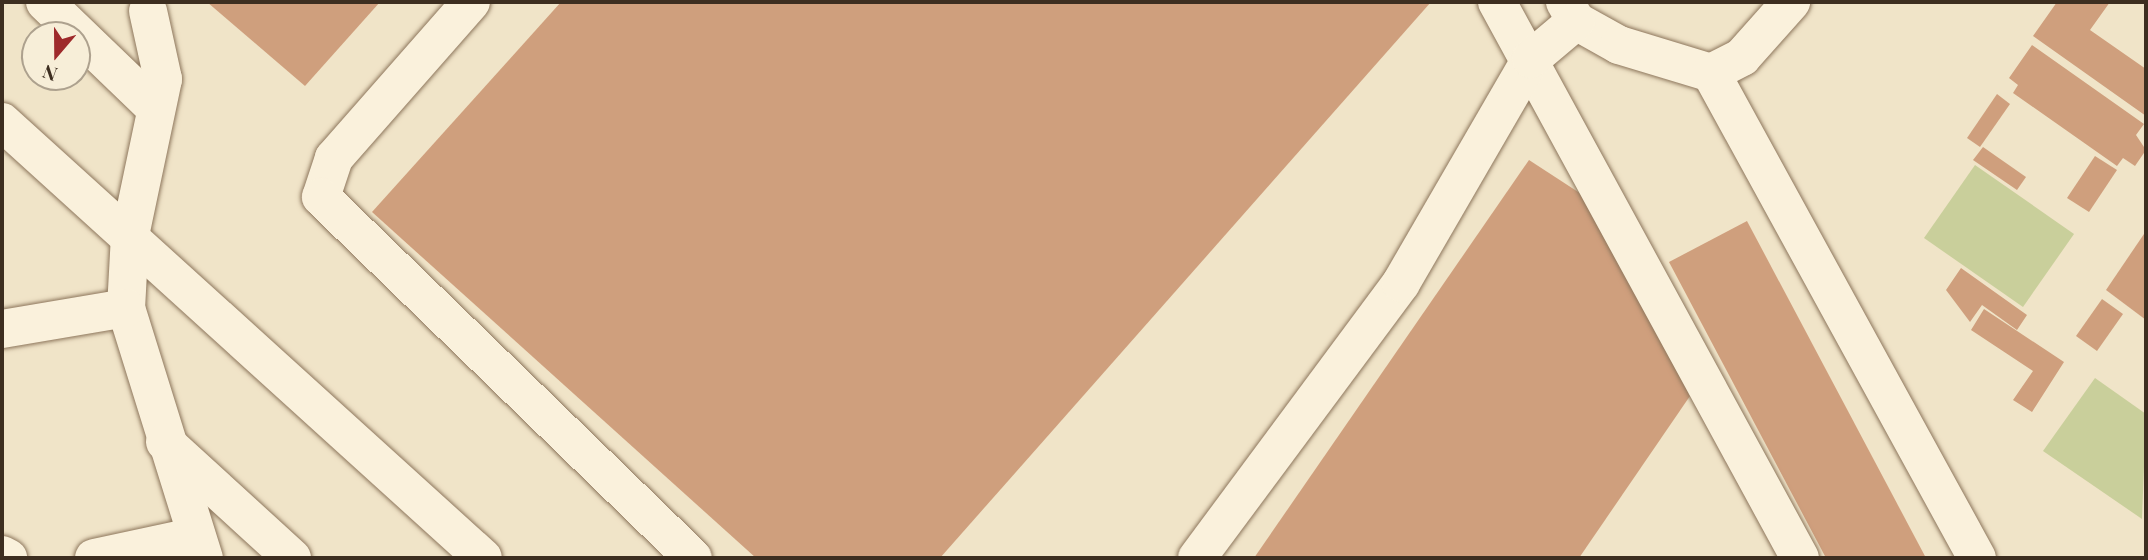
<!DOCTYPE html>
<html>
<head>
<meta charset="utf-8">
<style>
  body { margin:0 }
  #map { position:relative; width:2148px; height:560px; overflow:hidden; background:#f0e4c8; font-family:"Playfair Display",serif }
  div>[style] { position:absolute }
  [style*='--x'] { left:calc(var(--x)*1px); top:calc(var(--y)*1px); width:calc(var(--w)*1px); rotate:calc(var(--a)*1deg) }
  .green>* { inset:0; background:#c9cf9b }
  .building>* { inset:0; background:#cf9f7d }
  .roads { filter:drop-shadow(0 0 2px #8d765c) drop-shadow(0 0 2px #8d765c) }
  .minor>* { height:38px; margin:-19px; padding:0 19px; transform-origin:19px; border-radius:19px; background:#faf1dc }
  span { translate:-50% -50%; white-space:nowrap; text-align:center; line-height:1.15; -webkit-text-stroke:7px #f7eed8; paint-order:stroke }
  .frame { position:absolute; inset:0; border:4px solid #3d2e20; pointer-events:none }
  .north { position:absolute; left:21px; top:21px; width:70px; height:70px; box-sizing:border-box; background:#f7eed8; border:2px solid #ada18e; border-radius:50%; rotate:200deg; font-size:19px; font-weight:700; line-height:28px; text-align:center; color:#3d2e20 }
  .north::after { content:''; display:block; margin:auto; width:24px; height:32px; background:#9e2a2b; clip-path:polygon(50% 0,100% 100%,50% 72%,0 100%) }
</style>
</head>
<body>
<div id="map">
  <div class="green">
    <i style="clip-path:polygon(1975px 165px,2074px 234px,2023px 307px,1924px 238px)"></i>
    <i style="clip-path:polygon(2095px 378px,2146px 414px,2142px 519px,2043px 451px)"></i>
  </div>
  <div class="building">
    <i style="clip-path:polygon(207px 2px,380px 2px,305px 86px)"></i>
    <i style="clip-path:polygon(561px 2px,1431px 2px,940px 558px,756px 558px,372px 212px)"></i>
    <i style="clip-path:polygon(2057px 2px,2110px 2px,2090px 30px,2146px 69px,2146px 116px,2033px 36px)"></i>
    <i style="clip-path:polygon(2032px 45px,2144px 124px,2136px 135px,2146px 150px,2135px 166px,2123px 158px,2117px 166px,2013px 93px,2018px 85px,2009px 78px)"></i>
    <i style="clip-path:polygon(1997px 94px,2010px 104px,1980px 147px,1967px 138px)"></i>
    <i style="clip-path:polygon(1983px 147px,2026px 177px,2017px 190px,1973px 160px)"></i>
    <i style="clip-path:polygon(2095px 156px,2117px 170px,2089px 212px,2067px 198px)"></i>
    <i style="clip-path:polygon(1529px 160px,1592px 201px,1690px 396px,1579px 558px,1254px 558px)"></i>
    <i style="clip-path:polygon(1747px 221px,1926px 558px,1826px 558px,1669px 262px)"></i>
    <i style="clip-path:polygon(2146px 231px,2146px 320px,2106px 290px)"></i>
    <i style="clip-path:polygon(1961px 268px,2027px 315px,2017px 330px,1982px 305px,1970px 322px,1946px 290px)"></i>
    <i style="clip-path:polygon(2102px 299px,2123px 314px,2097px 351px,2076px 336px)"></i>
    <i style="clip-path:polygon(1984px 309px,2064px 362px,2032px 412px,2013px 400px,2033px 371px,1971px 330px)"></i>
  </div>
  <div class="roads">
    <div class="minor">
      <i style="--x:45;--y:2;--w:154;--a:43.9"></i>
      <i style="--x:471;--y:2;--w:208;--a:131.3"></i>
      <i style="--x:334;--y:158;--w:41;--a:108.4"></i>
      <i style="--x:321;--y:197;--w:518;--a:44.14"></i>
      <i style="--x:1497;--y:2;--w:633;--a:61.41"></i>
      <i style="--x:1565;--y:2;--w:22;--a:60"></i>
      <i style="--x:1576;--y:21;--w:49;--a:29.2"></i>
      <i style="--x:1619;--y:45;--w:96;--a:16.9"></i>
      <i style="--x:1711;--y:73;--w:35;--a:-27"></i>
      <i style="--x:1742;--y:57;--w:74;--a:-48.3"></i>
      <i style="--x:148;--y:11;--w:70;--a:77.6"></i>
      <i style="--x:163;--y:79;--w:159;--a:101.9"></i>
      <i style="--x:130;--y:235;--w:73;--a:93.1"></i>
      <i style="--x:126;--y:308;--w:262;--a:72.7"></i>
      <i style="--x:1711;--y:73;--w:553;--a:61.26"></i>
      <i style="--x:2;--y:122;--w:649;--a:42.19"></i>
      <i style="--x:2;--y:329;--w:126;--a:-9.6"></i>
      <i style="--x:165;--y:442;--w:172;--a:42.4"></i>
      <i style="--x:2;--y:555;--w:7;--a:27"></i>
      <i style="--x:94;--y:558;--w:100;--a:-12.1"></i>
      <i style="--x:1197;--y:558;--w:342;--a:-53.4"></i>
      <i style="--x:1401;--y:283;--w:259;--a:-59.9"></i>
      <i style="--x:1531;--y:59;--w:59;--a:-40.2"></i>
    </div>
  </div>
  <div class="frame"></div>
  <div class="north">N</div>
</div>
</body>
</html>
